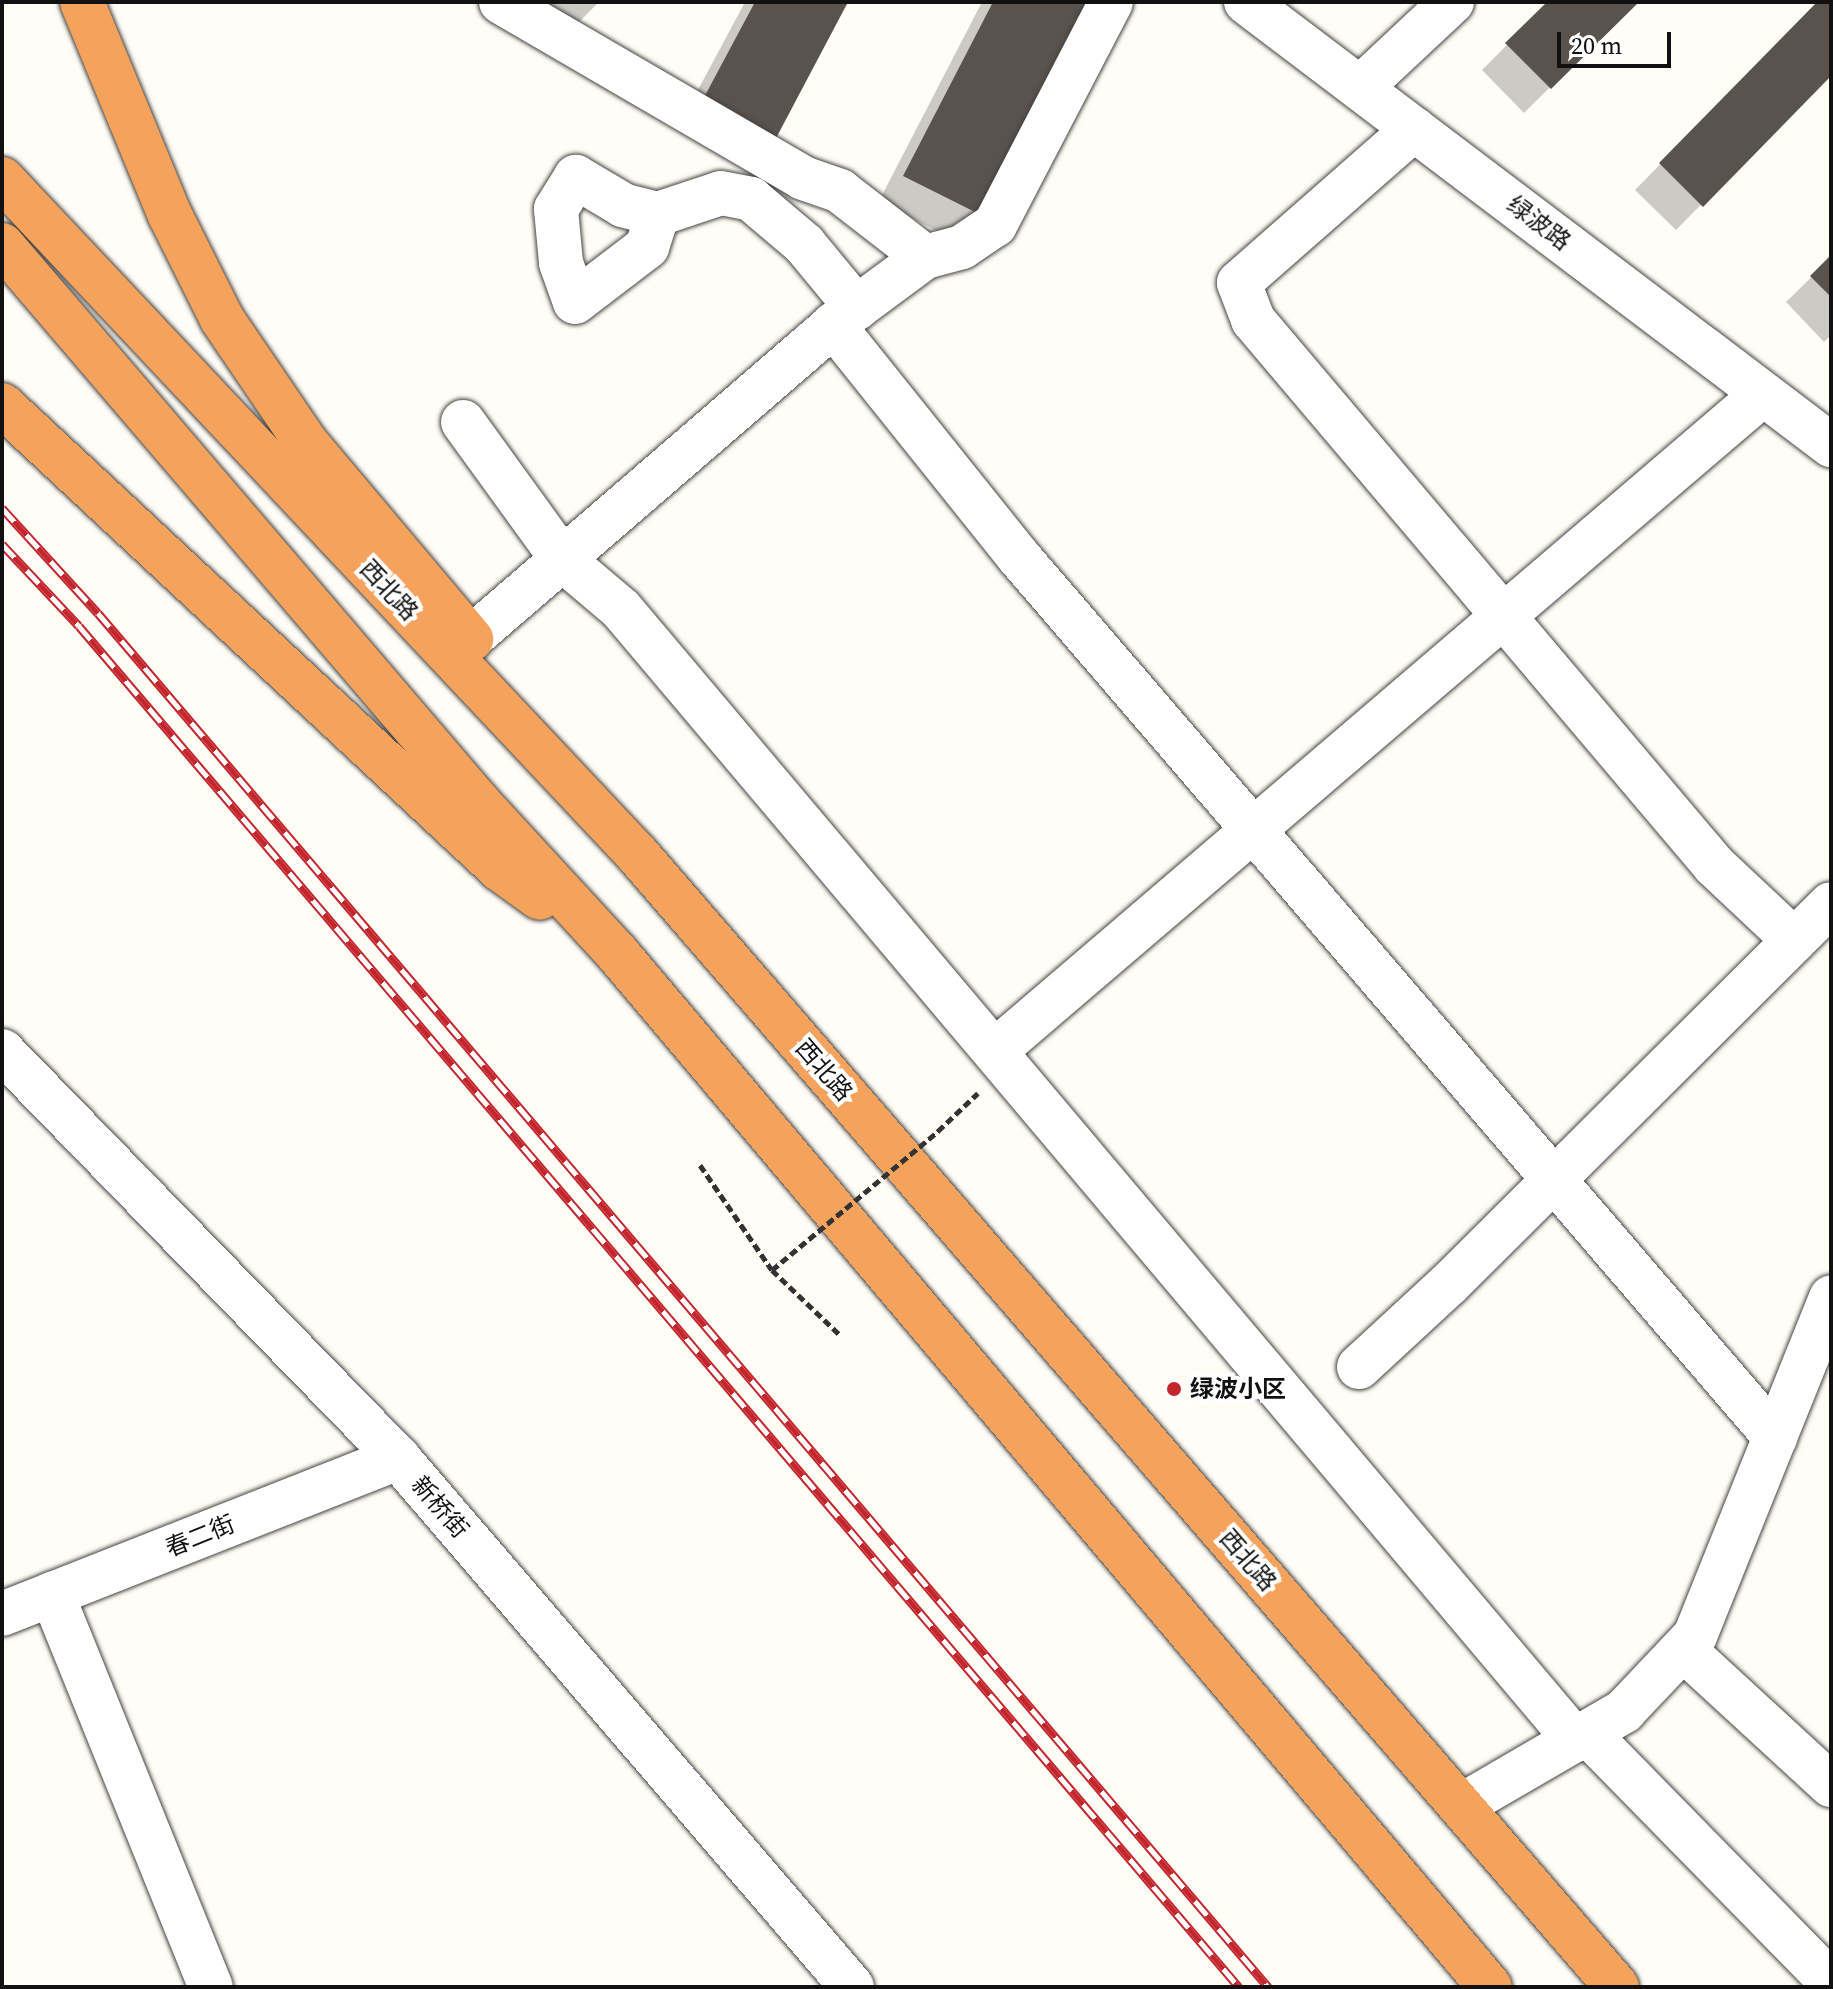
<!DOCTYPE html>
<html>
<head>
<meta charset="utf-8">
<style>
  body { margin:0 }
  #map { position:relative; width:1833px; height:1989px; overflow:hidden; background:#fffdf5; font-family:"Source Serif 4","Noto Sans SC",serif }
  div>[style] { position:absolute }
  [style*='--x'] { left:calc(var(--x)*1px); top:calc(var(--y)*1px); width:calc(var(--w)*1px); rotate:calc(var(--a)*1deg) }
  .shadow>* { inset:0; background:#0003 }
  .building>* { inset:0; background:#5a524d }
  .path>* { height:5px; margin-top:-2.5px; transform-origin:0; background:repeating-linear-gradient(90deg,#333 0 8px,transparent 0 12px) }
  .roads { filter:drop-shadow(0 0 2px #444) drop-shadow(0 0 2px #444) }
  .minor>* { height:44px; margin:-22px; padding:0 22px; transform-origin:22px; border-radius:22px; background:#fff }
  .highway>* { height:44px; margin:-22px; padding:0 22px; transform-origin:22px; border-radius:22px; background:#f5a25d }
  .rail>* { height:9px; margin-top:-4.5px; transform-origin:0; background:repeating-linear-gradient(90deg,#fff 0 18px,#c4262e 0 36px); box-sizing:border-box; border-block:2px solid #c4262e }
  .path-bridge>* { height:5px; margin-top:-2.5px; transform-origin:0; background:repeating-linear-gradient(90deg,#333 0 8px,transparent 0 12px) }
  .dots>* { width:22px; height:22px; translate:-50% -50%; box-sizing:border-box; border:4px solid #fff; border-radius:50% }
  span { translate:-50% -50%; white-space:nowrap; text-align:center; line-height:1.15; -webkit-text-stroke:8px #fff; paint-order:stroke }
  .street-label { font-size:24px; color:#111 }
  .poi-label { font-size:24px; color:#111; font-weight:700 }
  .left { translate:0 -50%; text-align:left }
  .frame { position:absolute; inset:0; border:4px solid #111; pointer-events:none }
  .scale { position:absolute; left:1557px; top:32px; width:114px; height:36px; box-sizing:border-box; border:4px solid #111; border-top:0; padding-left:10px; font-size:24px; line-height:28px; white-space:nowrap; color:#111; -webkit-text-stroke:6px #fff; paint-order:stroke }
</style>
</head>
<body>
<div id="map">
  <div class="shadow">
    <i style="clip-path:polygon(530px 2px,599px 2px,574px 27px)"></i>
    <i style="clip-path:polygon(745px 2px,846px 2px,677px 129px)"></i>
    <i style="clip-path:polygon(982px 2px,1084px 2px,975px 212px,950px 238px,879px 201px)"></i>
    <i style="clip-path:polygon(1550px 2px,1636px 2px,1524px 113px,1482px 70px)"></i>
    <i style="clip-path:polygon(1819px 2px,1831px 2px,1831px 73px,1676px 230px,1635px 190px)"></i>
    <i style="clip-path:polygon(1831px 258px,1831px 335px,1824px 342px,1786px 302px)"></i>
  </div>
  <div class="building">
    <i style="clip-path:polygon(755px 2px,848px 2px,774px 142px,701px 103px)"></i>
    <i style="clip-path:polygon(993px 2px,1086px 2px,977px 213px,903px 176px)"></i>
    <i style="clip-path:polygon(1547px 2px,1639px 2px,1551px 89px,1505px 43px)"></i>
    <i style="clip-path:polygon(1817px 2px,1831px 2px,1831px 76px,1703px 207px,1659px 163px)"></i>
    <i style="clip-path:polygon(1831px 255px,1831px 297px,1810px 276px)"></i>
  </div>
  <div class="path">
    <i style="--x:938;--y:1131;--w:55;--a:-43.5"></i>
    <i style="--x:700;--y:1165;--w:127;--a:55.6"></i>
    <i style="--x:772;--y:1270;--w:95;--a:43.7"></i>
  </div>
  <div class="roads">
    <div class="minor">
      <i style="--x:501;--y:2;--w:350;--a:30.2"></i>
      <i style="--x:803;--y:178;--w:39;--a:19"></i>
      <i style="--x:840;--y:191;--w:108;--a:37.8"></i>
      <i style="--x:1246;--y:2;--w:734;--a:37.14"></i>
      <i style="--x:1360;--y:88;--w:126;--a:-43.1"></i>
      <i style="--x:1414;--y:129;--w:233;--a:138.7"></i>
      <i style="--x:1239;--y:283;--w:40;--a:69"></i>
      <i style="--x:1253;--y:320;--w:714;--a:49.77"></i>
      <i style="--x:1714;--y:865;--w:110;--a:43.2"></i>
      <i style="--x:658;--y:214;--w:36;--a:-166"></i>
      <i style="--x:623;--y:205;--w:55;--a:-149.2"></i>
      <i style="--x:576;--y:177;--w:38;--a:122"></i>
      <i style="--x:556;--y:209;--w:54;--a:84.7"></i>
      <i style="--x:561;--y:263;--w:41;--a:70.3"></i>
      <i style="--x:575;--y:302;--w:91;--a:-37.4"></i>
      <i style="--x:647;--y:247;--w:35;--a:-72"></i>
      <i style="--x:658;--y:214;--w:66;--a:-18.4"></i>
      <i style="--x:721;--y:193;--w:31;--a:11"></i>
      <i style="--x:751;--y:199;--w:70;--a:40.3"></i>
      <i style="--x:804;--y:244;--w:83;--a:50.4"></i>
      <i style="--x:833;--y:325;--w:296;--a:51.3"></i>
      <i style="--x:1018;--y:556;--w:1162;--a:49.33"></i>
      <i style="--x:463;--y:422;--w:169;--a:54.1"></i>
      <i style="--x:562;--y:559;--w:77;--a:40.3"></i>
      <i style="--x:621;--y:609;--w:1480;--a:49.85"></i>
      <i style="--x:471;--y:638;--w:479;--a:-40.8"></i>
      <i style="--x:833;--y:325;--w:114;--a:-36.5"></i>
      <i style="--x:925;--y:257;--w:38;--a:-15"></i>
      <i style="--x:962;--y:247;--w:40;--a:-34"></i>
      <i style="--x:995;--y:225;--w:251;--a:-62.5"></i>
      <i style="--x:996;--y:1050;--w:1009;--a:-40.54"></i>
      <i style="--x:2;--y:1051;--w:568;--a:45.78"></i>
      <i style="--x:398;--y:1458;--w:697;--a:49.36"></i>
      <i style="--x:1359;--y:1367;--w:121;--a:-42.7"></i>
      <i style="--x:1448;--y:1285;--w:540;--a:-44.85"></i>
      <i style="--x:52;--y:1594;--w:424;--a:68"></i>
      <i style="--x:2;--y:1614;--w:426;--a:-21.5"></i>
      <i style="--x:1683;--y:1649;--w:201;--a:42.6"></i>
      <i style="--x:1587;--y:1733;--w:349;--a:45.6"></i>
      <i style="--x:1461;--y:1806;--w:189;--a:-30.2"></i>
      <i style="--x:1624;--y:1711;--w:103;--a:-46.6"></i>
      <i style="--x:1695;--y:1636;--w:365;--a:-68.1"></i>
    </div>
    <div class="highway">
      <i style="--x:82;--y:2;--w:230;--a:67.6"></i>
      <i style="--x:170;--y:215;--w:116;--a:63.4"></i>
      <i style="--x:222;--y:319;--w:151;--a:55.8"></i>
      <i style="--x:307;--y:444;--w:255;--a:49.9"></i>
      <i style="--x:2;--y:179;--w:927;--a:46.75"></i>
      <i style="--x:637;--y:854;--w:1498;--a:49.14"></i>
      <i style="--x:2;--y:245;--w:736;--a:49.47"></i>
      <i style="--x:480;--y:804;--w:202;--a:47.4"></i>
      <i style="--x:617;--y:953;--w:1353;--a:49.83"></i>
      <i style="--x:2;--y:405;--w:681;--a:42.98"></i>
      <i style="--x:500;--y:869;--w:49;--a:35.9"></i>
    </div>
  </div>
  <div class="rail">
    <i style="--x:2;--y:508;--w:142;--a:47.6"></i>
    <i style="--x:98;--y:613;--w:1805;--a:49.58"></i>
    <i style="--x:2;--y:544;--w:112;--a:46.8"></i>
    <i style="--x:79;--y:626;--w:1788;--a:49.56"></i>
  </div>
  <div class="path-bridge">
    <i style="--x:772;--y:1270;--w:217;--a:-39.9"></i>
  </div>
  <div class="dots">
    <i style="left:1174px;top:1389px;background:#c4262e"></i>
  </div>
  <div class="street-label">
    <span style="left:1539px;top:223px;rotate:37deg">绿波路</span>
    <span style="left:389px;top:590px;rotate:47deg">西北路</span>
    <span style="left:824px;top:1070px;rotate:49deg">西北路</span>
    <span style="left:440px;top:1507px;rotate:49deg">新桥街</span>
    <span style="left:200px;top:1536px;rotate:-22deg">春二街</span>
    <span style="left:1248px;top:1560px;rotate:49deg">西北路</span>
  </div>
  <div class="poi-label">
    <span class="left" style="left:1190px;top:1389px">绿波小区</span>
  </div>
  <div class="frame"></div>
  <div class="scale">20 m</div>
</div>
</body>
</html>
